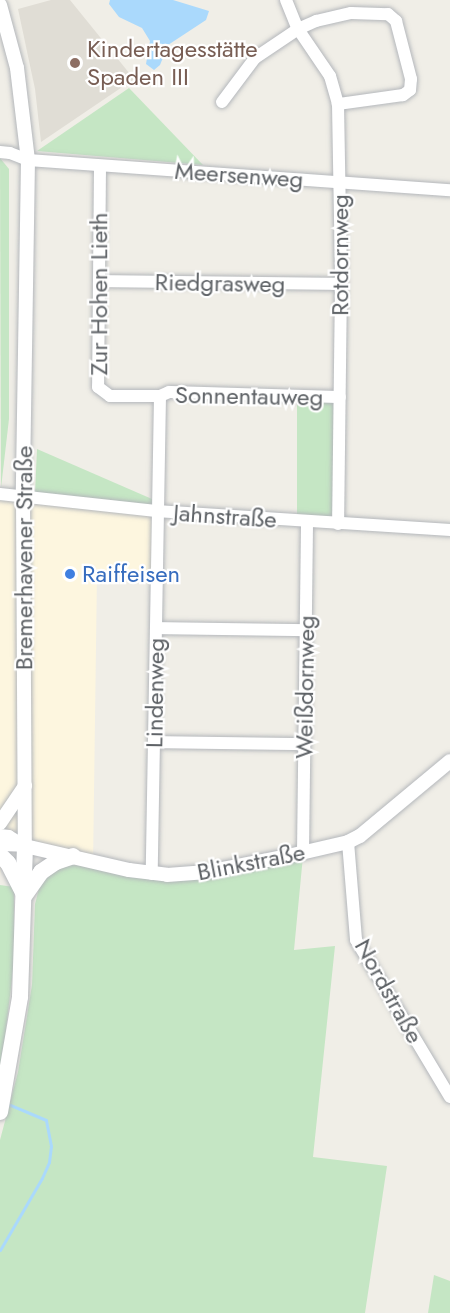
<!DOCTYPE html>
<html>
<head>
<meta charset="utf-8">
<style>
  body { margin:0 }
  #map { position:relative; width:450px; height:1313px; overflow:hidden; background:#f0eee7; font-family:Jost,sans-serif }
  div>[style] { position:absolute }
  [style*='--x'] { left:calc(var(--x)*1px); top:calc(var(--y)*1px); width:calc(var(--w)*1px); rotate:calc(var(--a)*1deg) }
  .commercial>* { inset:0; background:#fdf6df }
  .education>* { inset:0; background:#e0ddd5 }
  .green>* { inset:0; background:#c5e6c4 }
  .water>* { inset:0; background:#aad9fc }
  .stream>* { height:3px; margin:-1.5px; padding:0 1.5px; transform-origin:1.5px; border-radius:1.5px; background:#aad9fc }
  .roads { filter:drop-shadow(0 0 2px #b4b7bb) drop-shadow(0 0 2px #b4b7bb) }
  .minor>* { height:12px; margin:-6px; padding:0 6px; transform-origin:6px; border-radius:6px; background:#fff }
  .tertiary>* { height:14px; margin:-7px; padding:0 7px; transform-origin:7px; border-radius:7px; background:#fff }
  .secondary>* { height:16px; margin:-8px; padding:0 8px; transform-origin:8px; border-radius:8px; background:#fff }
  .dots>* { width:16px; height:16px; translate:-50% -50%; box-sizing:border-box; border:3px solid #fff; border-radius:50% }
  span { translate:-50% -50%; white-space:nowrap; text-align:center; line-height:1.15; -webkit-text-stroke:4.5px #fff; paint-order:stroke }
  .education-label { font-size:24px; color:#785e54 }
  .left { translate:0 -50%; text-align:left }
  .street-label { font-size:24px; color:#5e6266 }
  .shop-label { font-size:24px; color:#366cbe }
</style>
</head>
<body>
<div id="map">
  <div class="commercial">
    <i style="clip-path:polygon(0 488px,152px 507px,151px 575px,97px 573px,93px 866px,3px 848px,0 876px)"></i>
  </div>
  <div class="education">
    <i style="clip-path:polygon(51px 0,70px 0,134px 79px,41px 142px,35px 89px,18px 9px)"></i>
  </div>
  <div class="green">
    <i style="clip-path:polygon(129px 88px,203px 165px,37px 151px)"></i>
    <i style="clip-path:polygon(0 158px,9px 169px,9px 419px,1px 488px)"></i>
    <i style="clip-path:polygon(297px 401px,335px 401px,335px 520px,297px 519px)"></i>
    <i style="clip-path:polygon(37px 449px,152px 499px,152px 507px,35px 493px)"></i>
    <i style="clip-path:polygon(303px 856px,294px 950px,335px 946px,313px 1157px,387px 1166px,365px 1313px,0 1313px,0 1140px,18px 1072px,32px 985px,35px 904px,41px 881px,53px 869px,70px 865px,93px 866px,128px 875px)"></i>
    <i style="clip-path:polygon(0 885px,14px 887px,14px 962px,0 1080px)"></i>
    <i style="clip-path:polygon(434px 1275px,450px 1281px,450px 1313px,428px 1313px)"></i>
  </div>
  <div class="water">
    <i style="clip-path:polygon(110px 0,173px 0,209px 11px,206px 20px,168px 45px,160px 65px,154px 70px,146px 64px,150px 41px,142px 28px,119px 17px,109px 4px)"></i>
  </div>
  <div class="stream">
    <i style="--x:0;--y:1250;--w:83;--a:-59.7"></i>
    <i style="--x:42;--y:1178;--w:17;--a:-66"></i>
    <i style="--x:49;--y:1162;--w:16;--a:-83"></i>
    <i style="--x:51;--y:1146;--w:26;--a:-101"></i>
    <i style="--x:46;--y:1120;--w:39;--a:-157"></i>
  </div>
  <div class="roads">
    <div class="minor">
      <i style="--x:286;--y:0;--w:31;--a:68"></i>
      <i style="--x:298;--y:29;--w:57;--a:55.8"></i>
      <i style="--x:330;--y:76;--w:29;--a:74"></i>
      <i style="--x:338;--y:104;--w:180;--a:89"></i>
      <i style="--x:341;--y:284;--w:240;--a:90.7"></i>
      <i style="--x:222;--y:102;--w:55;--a:-53.1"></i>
      <i style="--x:255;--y:58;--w:52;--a:-34"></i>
      <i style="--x:298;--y:29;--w:20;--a:-24"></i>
      <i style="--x:316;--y:21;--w:36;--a:-13"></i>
      <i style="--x:351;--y:13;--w:37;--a:2"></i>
      <i style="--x:388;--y:14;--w:11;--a:41"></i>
      <i style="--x:396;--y:21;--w:60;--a:75.5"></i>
      <i style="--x:411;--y:79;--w:11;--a:95"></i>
      <i style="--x:410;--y:90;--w:9;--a:144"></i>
      <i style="--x:403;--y:95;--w:66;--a:172.1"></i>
      <i style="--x:0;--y:152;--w:10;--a:6"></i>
      <i style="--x:10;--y:153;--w:19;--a:21"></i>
      <i style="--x:28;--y:160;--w:423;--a:4.1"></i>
      <i style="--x:100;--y:166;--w:221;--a:90.5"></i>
      <i style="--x:98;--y:387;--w:15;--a:37"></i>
      <i style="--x:110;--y:396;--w:50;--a:0"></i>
      <i style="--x:160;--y:396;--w:478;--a:91"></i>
      <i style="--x:99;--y:281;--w:242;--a:0.7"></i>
      <i style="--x:160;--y:396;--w:10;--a:-24"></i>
      <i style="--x:169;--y:392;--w:171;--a:1.7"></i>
      <i style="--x:0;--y:494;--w:157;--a:6.2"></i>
      <i style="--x:156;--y:511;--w:295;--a:3.7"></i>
      <i style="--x:156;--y:628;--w:149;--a:0.8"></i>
      <i style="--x:154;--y:742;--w:150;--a:0.8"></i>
      <i style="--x:0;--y:835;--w:9;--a:6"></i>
      <i style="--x:9;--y:836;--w:19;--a:32"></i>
      <i style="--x:348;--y:842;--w:98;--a:85.3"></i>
      <i style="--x:356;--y:940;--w:183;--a:59.1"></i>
      <i style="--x:0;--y:845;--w:24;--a:2"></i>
      <i style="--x:303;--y:853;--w:331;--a:-89.3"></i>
    </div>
    <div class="tertiary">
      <i style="--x:0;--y:5;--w:65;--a:74.9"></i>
      <i style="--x:17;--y:68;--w:93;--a:83.2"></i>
      <i style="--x:28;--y:160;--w:336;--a:90.9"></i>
      <i style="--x:23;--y:496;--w:350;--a:89.7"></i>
      <i style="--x:25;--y:846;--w:107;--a:13"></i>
      <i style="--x:129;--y:870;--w:38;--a:7"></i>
      <i style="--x:167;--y:875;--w:40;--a:-4.3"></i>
      <i style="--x:207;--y:872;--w:83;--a:-11.2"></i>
      <i style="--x:288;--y:856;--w:62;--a:-13.1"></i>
      <i style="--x:348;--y:842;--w:13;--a:-27"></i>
      <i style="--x:360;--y:836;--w:117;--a:-39.8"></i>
      <i style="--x:0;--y:823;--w:45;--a:-56"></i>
    </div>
    <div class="secondary">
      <i style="--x:0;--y:855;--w:11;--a:45"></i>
      <i style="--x:8;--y:863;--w:33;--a:63"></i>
      <i style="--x:25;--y:895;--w:28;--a:-55"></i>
      <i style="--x:41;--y:872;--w:18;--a:-34"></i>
      <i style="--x:56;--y:862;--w:18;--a:-19"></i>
      <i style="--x:0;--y:1112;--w:117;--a:-80.1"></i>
      <i style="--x:20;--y:997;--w:151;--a:-88.1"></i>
    </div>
  </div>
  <div class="dots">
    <i style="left:75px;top:63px;background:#8d6e63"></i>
    <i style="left:70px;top:574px;background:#3f7fe0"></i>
  </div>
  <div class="education-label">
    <span class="left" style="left:87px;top:63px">Kindertagesstätte<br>Spaden III</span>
  </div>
  <div class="street-label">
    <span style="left:239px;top:175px;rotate:4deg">Meersenweg</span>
    <span style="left:340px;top:255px;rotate:-90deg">Rotdornweg</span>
    <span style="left:220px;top:283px;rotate:1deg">Riedgrasweg</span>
    <span style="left:99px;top:294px;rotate:-90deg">Zur Hohen Lieth</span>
    <span style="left:249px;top:396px;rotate:1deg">Sonnentauweg</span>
    <span style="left:225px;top:516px;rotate:4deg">Jahnstraße</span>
    <span style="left:24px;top:558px;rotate:-90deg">Bremerhavener Straße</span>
    <span style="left:305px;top:687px;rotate:-89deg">Weißdornweg</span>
    <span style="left:155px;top:693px;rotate:-89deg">Lindenweg</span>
    <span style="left:251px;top:862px;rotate:-11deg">Blinkstraße</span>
    <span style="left:389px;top:991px;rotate:61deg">Nordstraße</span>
  </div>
  <div class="shop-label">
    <span class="left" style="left:82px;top:574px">Raiffeisen</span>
  </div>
</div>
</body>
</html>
